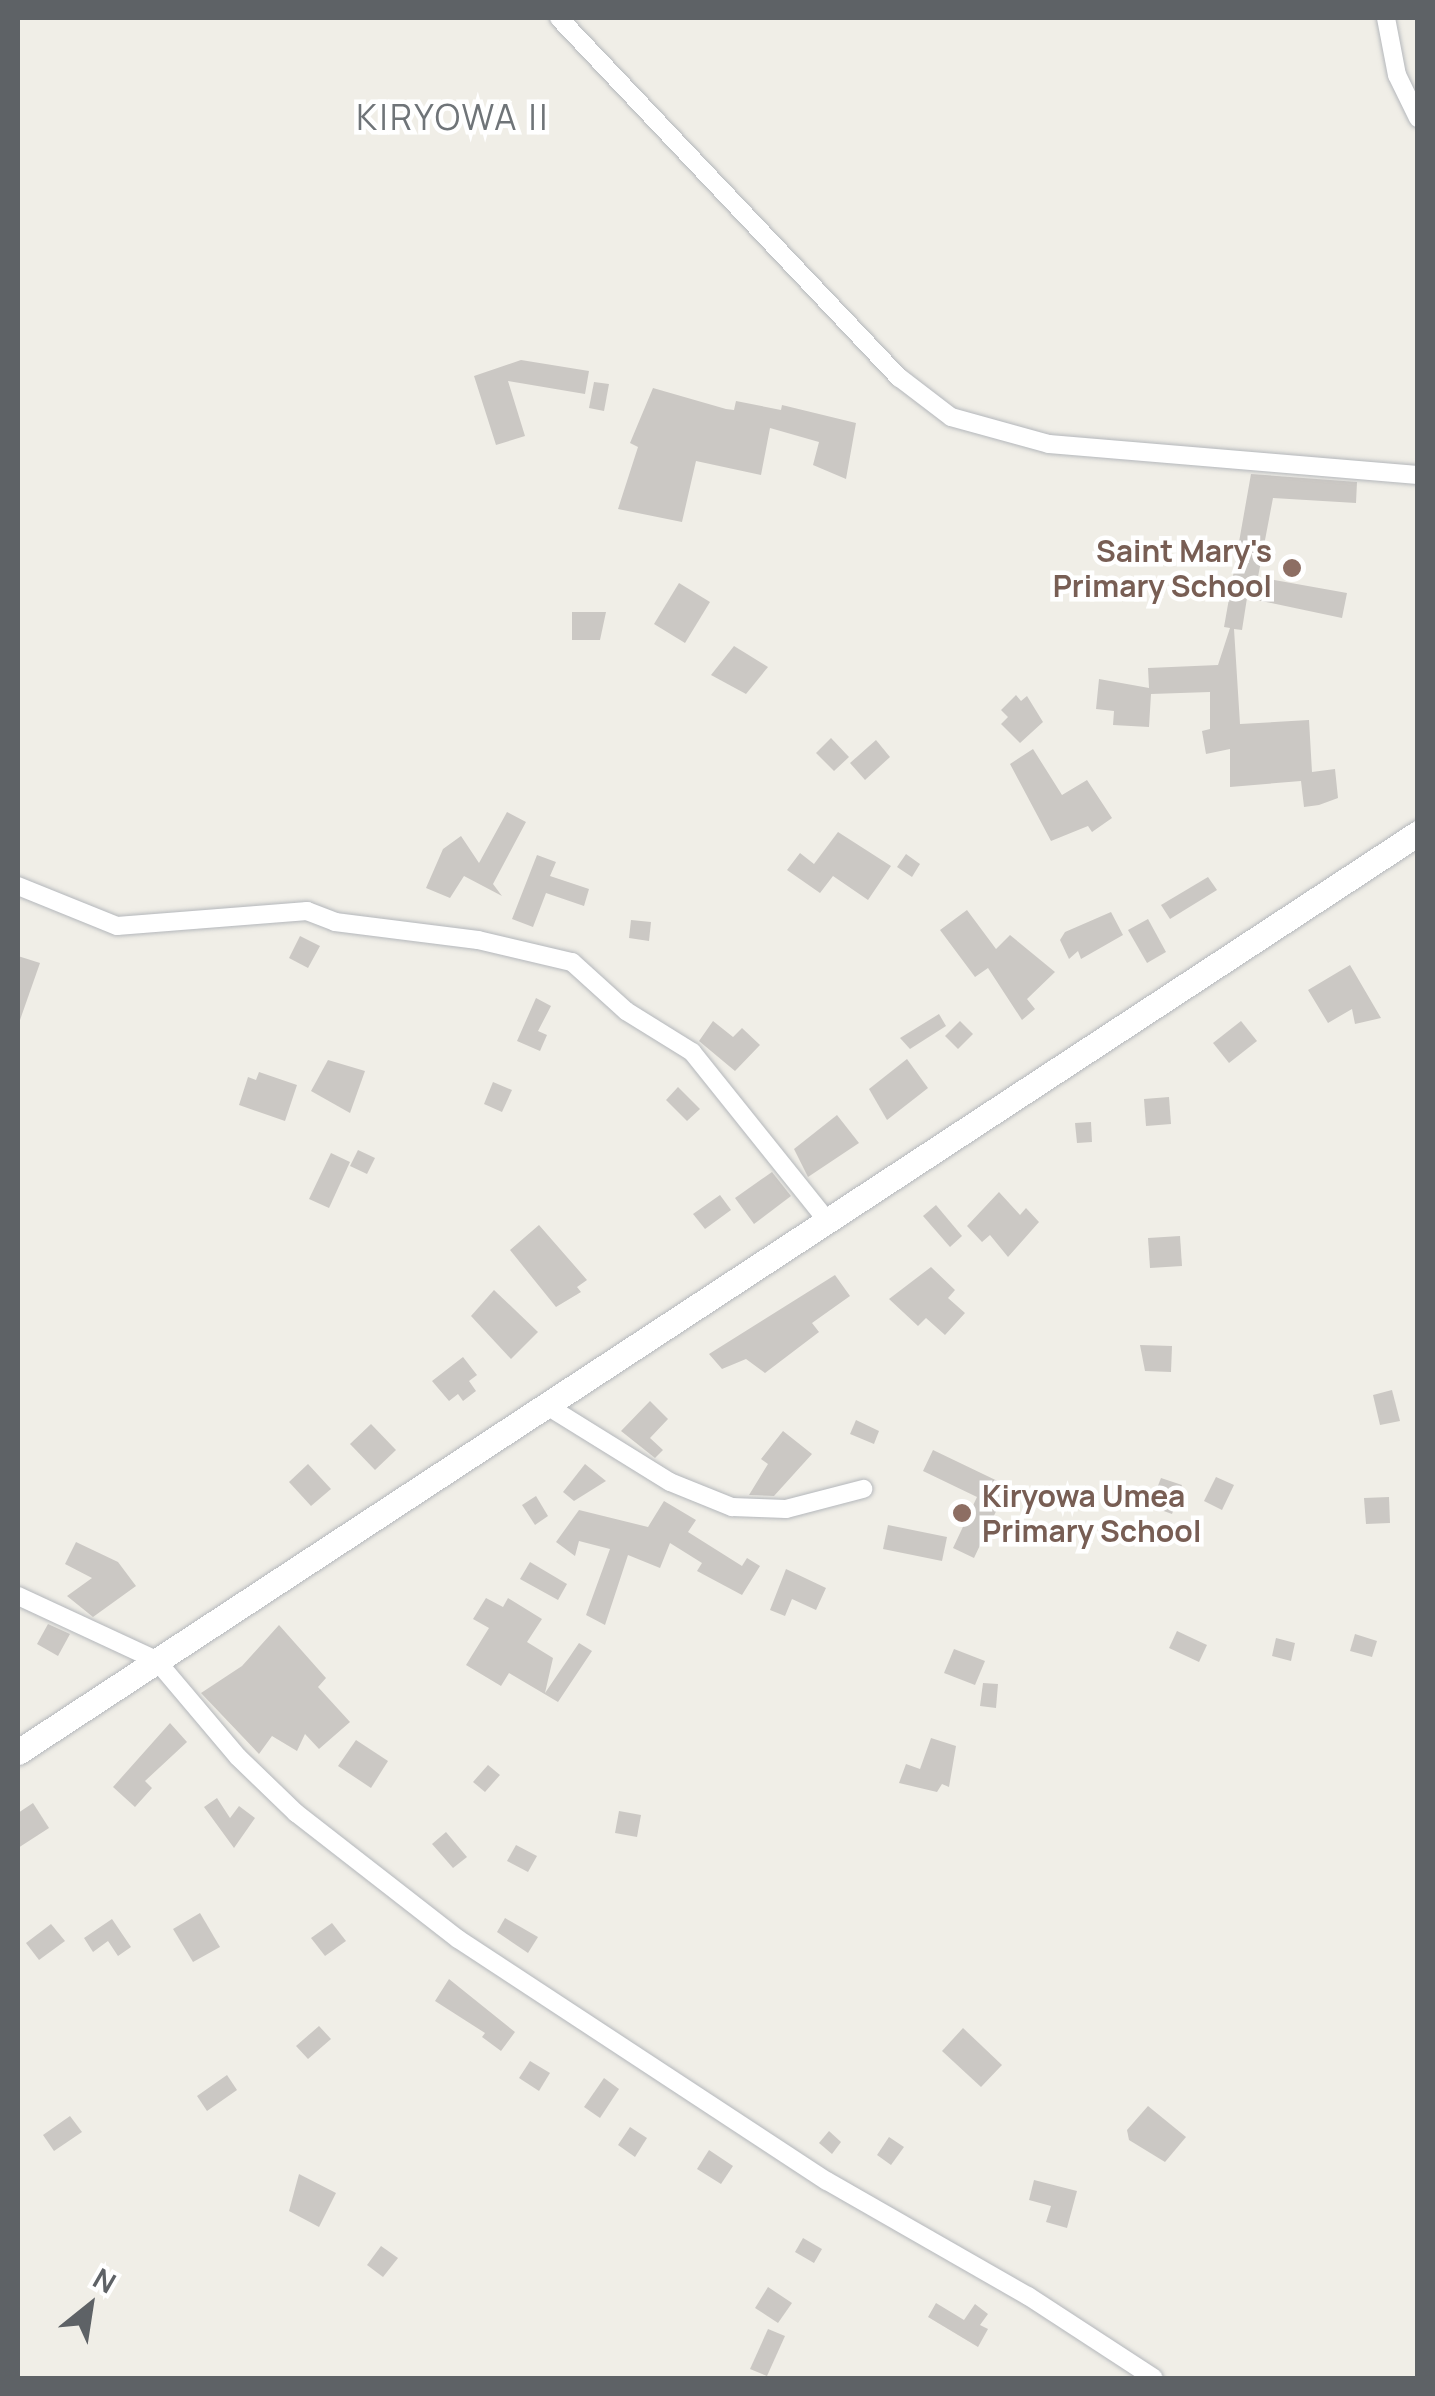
<!DOCTYPE html>
<html>
<head>
<meta charset="utf-8">
<style>
  body { margin:0 }
  #map { position:relative; width:1435px; height:2396px; overflow:hidden; background:#f0eee7; font-family:Manrope,sans-serif }
  div>[style] { position:absolute }
  [style*='--x'] { left:calc(var(--x)*1px); top:calc(var(--y)*1px); width:calc(var(--w)*1px); rotate:calc(var(--a)*1deg) }
  .building>* { inset:0; background:#cbc8c4 }
  .roads { filter:drop-shadow(0 0 2px #b4b7bb) drop-shadow(0 0 2px #b4b7bb) }
  .street>* { height:18px; margin:-9px; padding:0 9px; transform-origin:9px; border-radius:9px; background:#fff }
  .secondary>* { height:25px; margin:-12.5px; padding:0 12.5px; transform-origin:12.5px; border-radius:12.5px; background:#fff }
  .dots>* { width:28px; height:28px; translate:-50% -50%; box-sizing:border-box; border:5px solid #fff; border-radius:50% }
  span { translate:-50% -50%; white-space:nowrap; text-align:center; line-height:1.15; -webkit-text-stroke:9px #fff; paint-order:stroke }
  .education-label { font-size:30px; color:#785e54; font-weight:700 }
  .right { translate:-100% -50%; text-align:right }
  .left { translate:0 -50%; text-align:left }
  .quarter-label { font-size:35px; color:#6f7478; letter-spacing:2.5px }
  .frame { position:absolute; inset:0; border:20px solid #5e6266; pointer-events:none }
  .north { position:absolute; left:40px; top:2256px; width:100px; height:100px; -webkit-text-stroke:8px #fff; paint-order:stroke; rotate:30deg; font-size:28px; font-weight:700; line-height:40px; text-align:center; color:#5e6266 }
  .north::after { content:''; display:block; margin:auto; width:35px; height:45px; background:#5e6266; clip-path:polygon(50% 0,100% 100%,50% 72%,0 100%) }
</style>
</head>
<body>
<div id="map">
  <div class="building">
    <i style="clip-path:polygon(521px 360px,589px 371px,585px 394px,508px 381px,525px 436px,496px 445px,474px 376px)"></i>
    <i style="clip-path:polygon(594px 382px,609px 384px,604px 411px,589px 408px)"></i>
    <i style="clip-path:polygon(653px 388px,726px 409px,734px 410px,736px 401px,781px 410px,782px 405px,856px 423px,846px 479px,813px 465px,819px 442px,770px 428px,761px 475px,696px 461px,682px 522px,618px 509px,638px 447px,630px 443px)"></i>
    <i style="clip-path:polygon(1251px 474px,1357px 482px,1356px 503px,1273px 498px,1258px 577px,1347px 593px,1342px 618px,1247px 598px,1242px 630px,1234px 629px,1240px 724px,1309px 720px,1312px 772px,1335px 769px,1338px 798px,1319px 805px,1304px 807px,1301px 781px,1230px 787px,1230px 749px,1206px 754px,1202px 731px,1210px 729px,1210px 692px,1151px 694px,1149px 727px,1113px 725px,1114px 711px,1096px 709px,1099px 679px,1149px 688px,1148px 668px,1218px 665px,1230px 628px,1224px 627px)"></i>
    <i style="clip-path:polygon(679px 583px,710px 602px,685px 643px,654px 624px)"></i>
    <i style="clip-path:polygon(572px 612px,606px 612px,600px 640px,572px 640px)"></i>
    <i style="clip-path:polygon(734px 646px,768px 667px,746px 694px,711px 675px)"></i>
    <i style="clip-path:polygon(1016px 695px,1021px 701px,1027px 696px,1043px 722px,1020px 743px,1001px 724px,1008px 717px,1001px 710px)"></i>
    <i style="clip-path:polygon(831px 738px,849px 757px,834px 771px,816px 753px)"></i>
    <i style="clip-path:polygon(876px 740px,890px 757px,865px 780px,850px 763px)"></i>
    <i style="clip-path:polygon(1033px 749px,1062px 795px,1087px 780px,1112px 818px,1092px 832px,1088px 826px,1051px 841px,1010px 764px)"></i>
    <i style="clip-path:polygon(507px 812px,526px 822px,493px 884px,502px 896px,464px 876px,450px 898px,426px 888px,443px 849px,461px 836px,479px 863px)"></i>
    <i style="clip-path:polygon(838px 832px,891px 866px,868px 900px,833px 876px,820px 893px,787px 870px,800px 853px,814px 864px)"></i>
    <i style="clip-path:polygon(906px 854px,920px 864px,912px 877px,897px 867px)"></i>
    <i style="clip-path:polygon(537px 855px,556px 862px,550px 876px,589px 889px,584px 906px,546px 893px,533px 927px,512px 919px)"></i>
    <i style="clip-path:polygon(1208px 877px,1217px 890px,1170px 919px,1161px 905px)"></i>
    <i style="clip-path:polygon(967px 910px,996px 949px,1010px 935px,1055px 972px,1027px 999px,1035px 1009px,1022px 1020px,988px 968px,975px 977px,940px 930px)"></i>
    <i style="clip-path:polygon(1111px 912px,1123px 935px,1081px 959px,1078px 951px,1069px 959px,1060px 940px,1065px 932px)"></i>
    <i style="clip-path:polygon(1148px 919px,1166px 952px,1147px 963px,1128px 930px)"></i>
    <i style="clip-path:polygon(631px 920px,651px 922px,649px 941px,629px 938px)"></i>
    <i style="clip-path:polygon(300px 936px,320px 946px,308px 968px,289px 958px)"></i>
    <i style="clip-path:polygon(18px 956px,40px 963px,20px 1020px,18px 1020px)"></i>
    <i style="clip-path:polygon(1350px 965px,1381px 1018px,1355px 1024px,1352px 1009px,1328px 1023px,1308px 990px)"></i>
    <i style="clip-path:polygon(536px 998px,551px 1006px,538px 1031px,547px 1035px,540px 1051px,517px 1041px)"></i>
    <i style="clip-path:polygon(939px 1014px,946px 1026px,910px 1049px,900px 1038px)"></i>
    <i style="clip-path:polygon(713px 1021px,733px 1037px,742px 1028px,760px 1045px,735px 1071px,699px 1041px)"></i>
    <i style="clip-path:polygon(960px 1021px,973px 1034px,958px 1049px,945px 1036px)"></i>
    <i style="clip-path:polygon(1241px 1021px,1257px 1041px,1229px 1063px,1213px 1043px)"></i>
    <i style="clip-path:polygon(907px 1059px,928px 1088px,887px 1120px,869px 1089px)"></i>
    <i style="clip-path:polygon(328px 1060px,365px 1071px,350px 1113px,311px 1091px)"></i>
    <i style="clip-path:polygon(259px 1072px,297px 1085px,285px 1121px,239px 1105px,248px 1077px,256px 1080px)"></i>
    <i style="clip-path:polygon(493px 1082px,512px 1090px,502px 1112px,484px 1104px)"></i>
    <i style="clip-path:polygon(678px 1087px,700px 1109px,687px 1121px,666px 1100px)"></i>
    <i style="clip-path:polygon(1169px 1097px,1171px 1124px,1146px 1126px,1144px 1099px)"></i>
    <i style="clip-path:polygon(837px 1115px,859px 1143px,808px 1177px,794px 1149px)"></i>
    <i style="clip-path:polygon(1091px 1122px,1092px 1142px,1077px 1143px,1075px 1123px)"></i>
    <i style="clip-path:polygon(358px 1150px,375px 1158px,367px 1174px,350px 1166px)"></i>
    <i style="clip-path:polygon(331px 1153px,350px 1162px,329px 1208px,309px 1199px)"></i>
    <i style="clip-path:polygon(772px 1172px,791px 1196px,754px 1224px,735px 1198px)"></i>
    <i style="clip-path:polygon(999px 1192px,1020px 1215px,1026px 1208px,1039px 1222px,1008px 1257px,990px 1235px,982px 1242px,967px 1226px)"></i>
    <i style="clip-path:polygon(720px 1195px,731px 1210px,705px 1229px,693px 1214px)"></i>
    <i style="clip-path:polygon(936px 1205px,962px 1236px,950px 1247px,923px 1216px)"></i>
    <i style="clip-path:polygon(539px 1225px,587px 1280px,577px 1287px,581px 1292px,556px 1307px,510px 1250px)"></i>
    <i style="clip-path:polygon(1180px 1236px,1182px 1266px,1150px 1268px,1148px 1238px)"></i>
    <i style="clip-path:polygon(931px 1267px,955px 1290px,948px 1298px,965px 1313px,945px 1335px,926px 1318px,918px 1326px,889px 1299px)"></i>
    <i style="clip-path:polygon(835px 1275px,850px 1296px,812px 1323px,819px 1332px,765px 1373px,746px 1359px,722px 1369px,709px 1354px)"></i>
    <i style="clip-path:polygon(494px 1290px,538px 1332px,511px 1359px,471px 1316px)"></i>
    <i style="clip-path:polygon(1140px 1345px,1172px 1346px,1171px 1372px,1145px 1371px)"></i>
    <i style="clip-path:polygon(463px 1357px,477px 1375px,469px 1381px,476px 1391px,463px 1401px,458px 1394px,449px 1401px,432px 1381px)"></i>
    <i style="clip-path:polygon(1392px 1390px,1400px 1421px,1380px 1425px,1373px 1395px)"></i>
    <i style="clip-path:polygon(650px 1401px,668px 1419px,650px 1438px,663px 1450px,655px 1458px,621px 1431px)"></i>
    <i style="clip-path:polygon(856px 1420px,879px 1431px,874px 1444px,850px 1434px)"></i>
    <i style="clip-path:polygon(371px 1424px,396px 1450px,375px 1470px,350px 1444px)"></i>
    <i style="clip-path:polygon(783px 1431px,812px 1454px,774px 1496px,749px 1495px,768px 1464px,761px 1459px)"></i>
    <i style="clip-path:polygon(933px 1450px,1008px 1486px,974px 1558px,953px 1548px,977px 1497px,923px 1471px)"></i>
    <i style="clip-path:polygon(308px 1464px,331px 1489px,311px 1506px,289px 1482px)"></i>
    <i style="clip-path:polygon(585px 1464px,606px 1481px,574px 1501px,563px 1492px)"></i>
    <i style="clip-path:polygon(1216px 1477px,1234px 1485px,1222px 1510px,1204px 1501px)"></i>
    <i style="clip-path:polygon(1161px 1478px,1182px 1485px,1172px 1514px,1150px 1506px)"></i>
    <i style="clip-path:polygon(536px 1496px,548px 1516px,535px 1525px,522px 1505px)"></i>
    <i style="clip-path:polygon(1389px 1497px,1390px 1523px,1366px 1524px,1364px 1498px)"></i>
    <i style="clip-path:polygon(664px 1501px,696px 1520px,688px 1532px,742px 1566px,747px 1558px,760px 1566px,742px 1595px,697px 1571px,702px 1563px,670px 1543px,660px 1568px,628px 1555px,605px 1625px,586px 1615px,610px 1549px,579px 1541px,575px 1556px,556px 1542px,579px 1510px,648px 1527px)"></i>
    <i style="clip-path:polygon(888px 1525px,947px 1537px,942px 1561px,883px 1549px)"></i>
    <i style="clip-path:polygon(76px 1542px,118px 1562px,136px 1586px,93px 1617px,67px 1596px,92px 1578px,65px 1564px)"></i>
    <i style="clip-path:polygon(530px 1562px,567px 1584px,558px 1600px,520px 1579px)"></i>
    <i style="clip-path:polygon(786px 1569px,826px 1588px,816px 1610px,792px 1599px,785px 1616px,770px 1610px)"></i>
    <i style="clip-path:polygon(486px 1598px,503px 1607px,508px 1598px,542px 1619px,527px 1642px,553px 1658px,545px 1693px,579px 1643px,592px 1651px,558px 1702px,509px 1673px,501px 1686px,466px 1665px,489px 1628px,473px 1619px)"></i>
    <i style="clip-path:polygon(48px 1624px,70px 1634px,58px 1656px,37px 1644px)"></i>
    <i style="clip-path:polygon(279px 1625px,326px 1678px,318px 1687px,350px 1722px,319px 1749px,305px 1734px,297px 1751px,272px 1736px,259px 1754px,201px 1693px,242px 1666px)"></i>
    <i style="clip-path:polygon(1177px 1631px,1207px 1645px,1199px 1662px,1169px 1648px)"></i>
    <i style="clip-path:polygon(1355px 1634px,1377px 1641px,1372px 1657px,1350px 1651px)"></i>
    <i style="clip-path:polygon(1276px 1638px,1295px 1643px,1291px 1661px,1272px 1656px)"></i>
    <i style="clip-path:polygon(954px 1649px,985px 1661px,975px 1685px,944px 1673px)"></i>
    <i style="clip-path:polygon(983px 1683px,998px 1684px,996px 1708px,980px 1706px)"></i>
    <i style="clip-path:polygon(170px 1723px,187px 1742px,145px 1781px,152px 1788px,135px 1807px,113px 1787px)"></i>
    <i style="clip-path:polygon(931px 1738px,956px 1746px,949px 1787px,942px 1784px,937px 1792px,899px 1783px,906px 1764px,920px 1769px)"></i>
    <i style="clip-path:polygon(356px 1740px,388px 1761px,371px 1788px,338px 1766px)"></i>
    <i style="clip-path:polygon(488px 1765px,500px 1775px,485px 1792px,473px 1782px)"></i>
    <i style="clip-path:polygon(217px 1798px,230px 1818px,239px 1806px,255px 1818px,234px 1848px,204px 1807px)"></i>
    <i style="clip-path:polygon(33px 1803px,49px 1828px,18px 1848px,18px 1813px)"></i>
    <i style="clip-path:polygon(619px 1811px,641px 1815px,637px 1837px,615px 1833px)"></i>
    <i style="clip-path:polygon(446px 1832px,467px 1857px,453px 1868px,432px 1844px)"></i>
    <i style="clip-path:polygon(516px 1845px,537px 1856px,528px 1872px,507px 1861px)"></i>
    <i style="clip-path:polygon(200px 1913px,220px 1947px,193px 1962px,173px 1929px)"></i>
    <i style="clip-path:polygon(505px 1918px,538px 1937px,528px 1953px,497px 1932px)"></i>
    <i style="clip-path:polygon(112px 1919px,131px 1947px,118px 1956px,108px 1941px,93px 1952px,84px 1938px)"></i>
    <i style="clip-path:polygon(332px 1923px,346px 1941px,325px 1956px,311px 1938px)"></i>
    <i style="clip-path:polygon(51px 1924px,65px 1941px,39px 1960px,26px 1943px)"></i>
    <i style="clip-path:polygon(449px 1979px,515px 2032px,501px 2051px,482px 2037px,485px 2033px,435px 2001px)"></i>
    <i style="clip-path:polygon(319px 2026px,331px 2039px,308px 2059px,296px 2046px)"></i>
    <i style="clip-path:polygon(963px 2028px,1002px 2065px,981px 2087px,942px 2051px)"></i>
    <i style="clip-path:polygon(530px 2061px,550px 2073px,539px 2091px,519px 2078px)"></i>
    <i style="clip-path:polygon(227px 2075px,237px 2090px,207px 2111px,197px 2096px)"></i>
    <i style="clip-path:polygon(604px 2078px,619px 2089px,600px 2118px,584px 2107px)"></i>
    <i style="clip-path:polygon(1148px 2106px,1186px 2137px,1165px 2162px,1129px 2140px,1127px 2130px)"></i>
    <i style="clip-path:polygon(70px 2116px,82px 2132px,54px 2151px,43px 2135px)"></i>
    <i style="clip-path:polygon(630px 2127px,647px 2138px,635px 2157px,618px 2145px)"></i>
    <i style="clip-path:polygon(829px 2131px,841px 2142px,832px 2154px,819px 2143px)"></i>
    <i style="clip-path:polygon(889px 2137px,904px 2147px,891px 2165px,877px 2155px)"></i>
    <i style="clip-path:polygon(709px 2150px,733px 2166px,721px 2184px,697px 2169px)"></i>
    <i style="clip-path:polygon(299px 2174px,336px 2193px,319px 2227px,289px 2211px)"></i>
    <i style="clip-path:polygon(1034px 2180px,1077px 2191px,1067px 2228px,1046px 2222px,1051px 2206px,1029px 2200px)"></i>
    <i style="clip-path:polygon(803px 2238px,822px 2249px,814px 2263px,795px 2252px)"></i>
    <i style="clip-path:polygon(381px 2246px,398px 2258px,383px 2277px,367px 2265px)"></i>
    <i style="clip-path:polygon(768px 2287px,792px 2303px,778px 2323px,755px 2308px)"></i>
    <i style="clip-path:polygon(936px 2303px,964px 2320px,975px 2304px,988px 2314px,980px 2325px,988px 2329px,978px 2347px,928px 2317px)"></i>
    <i style="clip-path:polygon(768px 2329px,785px 2336px,767px 2376px,750px 2369px)"></i>
  </div>
  <div class="roads">
    <div class="street">
      <i style="--x:559;--y:18;--w:496;--a:46.6"></i>
      <i style="--x:900;--y:378;--w:64;--a:37.4"></i>
      <i style="--x:951;--y:417;--w:102;--a:15.4"></i>
      <i style="--x:1049;--y:444;--w:370;--a:4.8"></i>
      <i style="--x:1386;--y:18;--w:58;--a:79.1"></i>
      <i style="--x:1397;--y:75;--w:48;--a:64"></i>
      <i style="--x:18;--y:886;--w:107;--a:22"></i>
      <i style="--x:117;--y:926;--w:191;--a:-4.5"></i>
      <i style="--x:307;--y:911;--w:30;--a:21"></i>
      <i style="--x:335;--y:922;--w:144;--a:7.2"></i>
      <i style="--x:478;--y:940;--w:97;--a:13.2"></i>
      <i style="--x:572;--y:962;--w:73;--a:42.2"></i>
      <i style="--x:626;--y:1011;--w:78;--a:31.8"></i>
      <i style="--x:692;--y:1052;--w:211;--a:51.3"></i>
      <i style="--x:549;--y:1407;--w:142;--a:31.8"></i>
      <i style="--x:670;--y:1482;--w:67;--a:22"></i>
      <i style="--x:732;--y:1507;--w:54;--a:2.1"></i>
      <i style="--x:786;--y:1509;--w:80;--a:-14.6"></i>
      <i style="--x:18;--y:1596;--w:152;--a:24.9"></i>
      <i style="--x:156;--y:1660;--w:127;--a:49.8"></i>
      <i style="--x:238;--y:1757;--w:81;--a:44"></i>
      <i style="--x:296;--y:1813;--w:205;--a:37.9"></i>
      <i style="--x:458;--y:1939;--w:441;--a:33.3"></i>
      <i style="--x:827;--y:2181;--w:232;--a:29.8"></i>
      <i style="--x:1028;--y:2296;--w:150;--a:33.1"></i>
    </div>
    <div class="secondary">
      <i style="--x:18;--y:1752;--w:1675;--a:-33.28"></i>
    </div>
  </div>
  <div class="dots">
    <i style="left:1292px;top:568px;background:#8d6e63"></i>
    <i style="left:962px;top:1513px;background:#8d6e63"></i>
  </div>
  <div class="education-label">
    <span class="right" style="left:1272px;top:568px">Saint Mary's<br>Primary School</span>
    <span class="left" style="left:982px;top:1513px">Kiryowa Umea<br>Primary School</span>
  </div>
  <div class="quarter-label">
    <span style="left:453px;top:117px">KIRYOWA II</span>
  </div>
  <div class="frame"></div>
  <div class="north">N</div>
</div>
</body>
</html>
